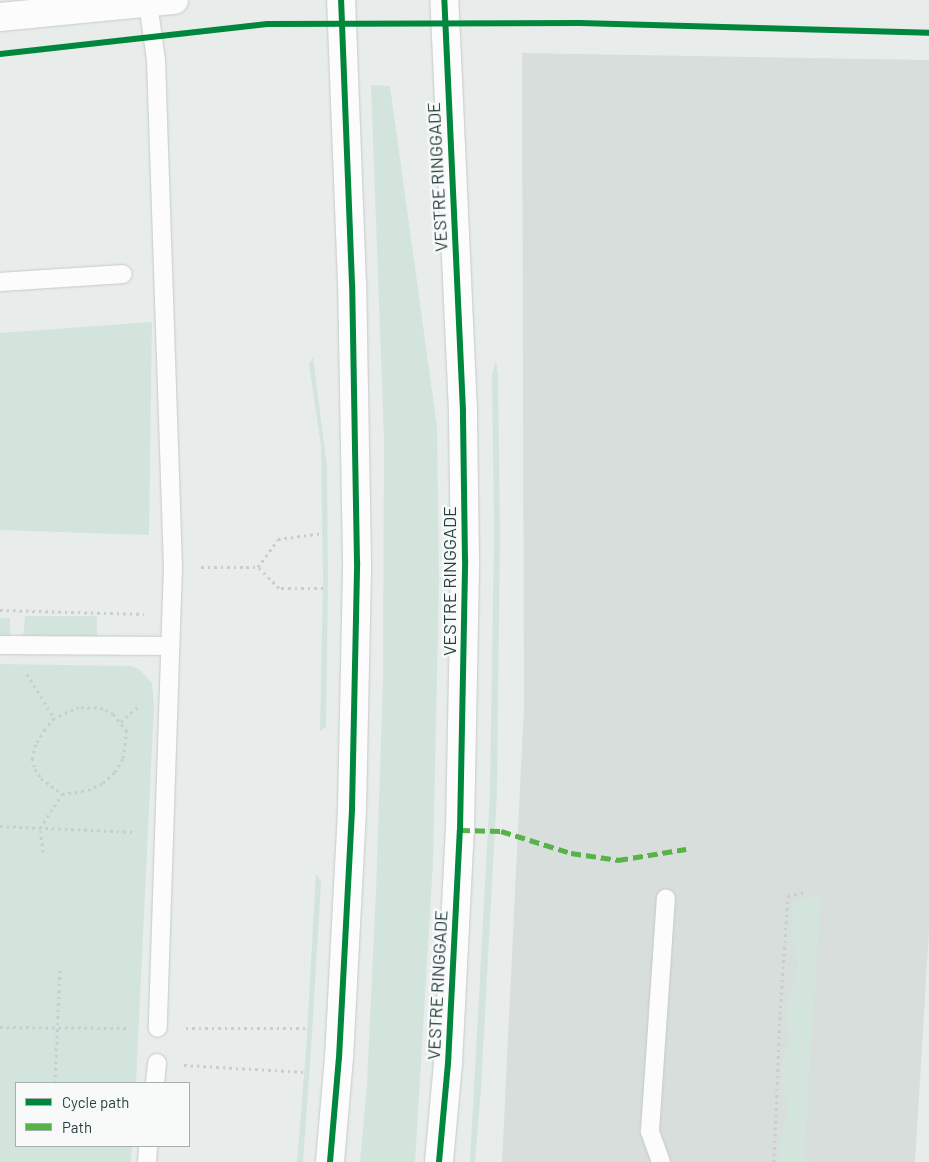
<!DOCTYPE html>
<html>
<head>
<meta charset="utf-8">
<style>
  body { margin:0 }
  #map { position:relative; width:929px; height:1162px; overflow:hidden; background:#e8edeb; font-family:Barlow,sans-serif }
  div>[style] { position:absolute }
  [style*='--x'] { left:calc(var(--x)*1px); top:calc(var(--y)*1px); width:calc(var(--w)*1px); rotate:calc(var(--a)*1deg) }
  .built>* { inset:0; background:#d7dedc }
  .green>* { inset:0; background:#d3e4dc }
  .path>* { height:3px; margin-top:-1.5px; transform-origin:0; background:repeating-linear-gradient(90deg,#c7cecd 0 2.5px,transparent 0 6.5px) }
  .roads { filter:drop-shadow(0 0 1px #c5cac8) drop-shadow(0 0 1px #c5cac8) }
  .lane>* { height:18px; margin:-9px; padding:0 9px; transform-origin:9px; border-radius:9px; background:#fcfcfc }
  .secondary>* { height:28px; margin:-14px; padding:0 14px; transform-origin:14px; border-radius:14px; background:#fcfcfc }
  .quiet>* { height:5px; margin-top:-2.5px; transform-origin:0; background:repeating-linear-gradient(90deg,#56b347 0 10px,transparent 0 15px) }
  .cycleway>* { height:6px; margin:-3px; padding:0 3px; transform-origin:3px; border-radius:3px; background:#00873e }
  span { translate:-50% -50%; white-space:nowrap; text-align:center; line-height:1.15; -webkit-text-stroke:5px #f7faf9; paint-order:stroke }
  .street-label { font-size:18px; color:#273e3e }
  .legend { position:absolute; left:15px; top:1082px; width:175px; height:65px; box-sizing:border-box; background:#f7faf9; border:1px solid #a4afae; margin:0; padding:6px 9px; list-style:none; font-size:15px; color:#273e3e }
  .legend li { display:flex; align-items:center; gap:10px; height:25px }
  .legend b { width:25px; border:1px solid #a4afae }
</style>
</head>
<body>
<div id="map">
  <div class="built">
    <i style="clip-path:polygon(522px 53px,929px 60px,929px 931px,915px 1162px,502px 1162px,524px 706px)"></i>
  </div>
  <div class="green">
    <i style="clip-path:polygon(371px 85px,390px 86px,437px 427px,439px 581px,433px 863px,415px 1162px,360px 1162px,367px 1084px,376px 891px,383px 680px,384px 439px)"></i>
    <i style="clip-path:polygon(152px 322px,149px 535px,0 530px,0 333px)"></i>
    <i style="clip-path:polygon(313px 357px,327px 467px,328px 581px,326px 727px,320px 731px,323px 580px,321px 446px,309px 364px)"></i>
    <i style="clip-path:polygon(496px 360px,498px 375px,500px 533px,497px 791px,481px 1088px,475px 1162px,470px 1162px,490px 791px,494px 533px,492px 375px)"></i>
    <i style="clip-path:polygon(25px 616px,97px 616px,97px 638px,23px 638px)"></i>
    <i style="clip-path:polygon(0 618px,10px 618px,10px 637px,0 637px)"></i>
    <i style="clip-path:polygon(0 664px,131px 666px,139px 669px,152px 683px,154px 706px,136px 1083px,16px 1083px,16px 1146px,132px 1146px,131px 1162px,0 1162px)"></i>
    <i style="clip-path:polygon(316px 873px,321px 882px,311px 1050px,303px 1162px,297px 1162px,306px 1051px)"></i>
    <i style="clip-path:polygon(821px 893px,804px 1162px,778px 1162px,780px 1141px,788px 1114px,781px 1073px,785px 1051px,790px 1043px,786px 1013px,798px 963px,791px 939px,792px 903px)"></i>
  </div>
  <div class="path">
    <i style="--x:201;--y:567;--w:57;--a:0"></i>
    <i style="--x:323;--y:588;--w:44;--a:180"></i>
    <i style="--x:279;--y:588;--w:30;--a:-135"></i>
    <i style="--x:258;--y:567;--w:34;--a:-54"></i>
    <i style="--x:278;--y:539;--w:46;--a:-7.4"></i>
    <i style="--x:0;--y:610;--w:144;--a:1.6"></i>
    <i style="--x:27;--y:674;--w:52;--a:58.5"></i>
    <i style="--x:121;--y:722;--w:25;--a:-43"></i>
    <i style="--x:0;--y:826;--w:136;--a:2.5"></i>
    <i style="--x:43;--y:852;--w:24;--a:-97"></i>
    <i style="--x:40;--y:828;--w:40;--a:-57.1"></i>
    <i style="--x:62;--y:794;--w:26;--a:-9"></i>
    <i style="--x:88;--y:790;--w:17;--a:-25"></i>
    <i style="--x:103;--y:783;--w:16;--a:-43"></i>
    <i style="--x:115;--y:772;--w:16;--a:-60"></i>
    <i style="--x:123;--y:758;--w:27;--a:-82"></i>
    <i style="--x:127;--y:731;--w:22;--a:-129"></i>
    <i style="--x:113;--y:714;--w:12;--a:-149"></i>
    <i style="--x:103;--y:708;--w:24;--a:-178"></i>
    <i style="--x:79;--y:707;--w:27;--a:156"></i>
    <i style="--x:54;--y:718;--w:14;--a:129"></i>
    <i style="--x:45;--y:729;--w:17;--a:121"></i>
    <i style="--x:36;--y:744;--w:15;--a:106"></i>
    <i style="--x:32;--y:758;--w:11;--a:75"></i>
    <i style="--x:35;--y:769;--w:11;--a:56"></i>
    <i style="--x:41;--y:778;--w:26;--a:37"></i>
    <i style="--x:0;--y:1027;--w:129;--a:0.4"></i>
    <i style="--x:186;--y:1028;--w:121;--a:0"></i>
    <i style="--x:184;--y:1065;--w:121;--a:3.3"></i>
    <i style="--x:55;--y:1083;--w:113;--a:-87.5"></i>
    <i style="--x:774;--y:1162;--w:148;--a:-87.7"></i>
    <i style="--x:780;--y:1014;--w:118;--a:-86.1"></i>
    <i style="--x:788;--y:896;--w:19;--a:-12"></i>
  </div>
  <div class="roads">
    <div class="lane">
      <i style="--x:148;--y:3;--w:58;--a:82"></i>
      <i style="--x:156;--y:60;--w:506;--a:88.08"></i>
      <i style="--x:173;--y:566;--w:462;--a:91.9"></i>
      <i style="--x:0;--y:282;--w:123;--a:-3.7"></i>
      <i style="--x:0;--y:645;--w:170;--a:0.3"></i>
      <i style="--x:155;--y:1083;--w:20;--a:-84"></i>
      <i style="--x:147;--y:1162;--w:16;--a:-86"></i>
      <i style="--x:661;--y:1162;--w:33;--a:-110"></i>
      <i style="--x:650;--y:1131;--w:233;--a:-86.1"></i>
    </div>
    <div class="secondary">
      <i style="--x:0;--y:17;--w:175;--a:-5.6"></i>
      <i style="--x:330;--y:1162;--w:104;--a:-85.1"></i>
      <i style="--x:339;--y:1058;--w:249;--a:-87"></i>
      <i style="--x:352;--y:809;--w:247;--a:-88.8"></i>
      <i style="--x:357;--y:562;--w:278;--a:-91"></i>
      <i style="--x:352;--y:284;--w:284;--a:-92.2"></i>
      <i style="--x:439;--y:1162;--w:98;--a:-84.8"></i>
      <i style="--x:448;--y:1064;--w:234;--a:-87.1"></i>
      <i style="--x:460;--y:830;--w:270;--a:-88.9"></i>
      <i style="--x:465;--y:560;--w:149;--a:-90.8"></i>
      <i style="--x:463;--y:411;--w:411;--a:-92.6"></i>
    </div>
  </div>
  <div class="quiet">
    <i style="--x:460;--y:830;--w:41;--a:1.4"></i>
    <i style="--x:501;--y:831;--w:73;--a:17.4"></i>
    <i style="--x:571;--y:853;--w:48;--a:8.5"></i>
    <i style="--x:618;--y:860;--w:69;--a:-9.2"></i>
  </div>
  <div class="cycleway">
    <i style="--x:0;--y:54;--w:269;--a:-6.4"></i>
    <i style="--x:267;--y:24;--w:313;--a:-0.2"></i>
    <i style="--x:580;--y:23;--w:349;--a:1.6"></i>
    <i style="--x:330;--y:1162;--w:104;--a:-85.1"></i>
    <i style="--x:339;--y:1058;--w:249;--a:-87"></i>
    <i style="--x:352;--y:809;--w:247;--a:-88.8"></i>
    <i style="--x:357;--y:562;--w:278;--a:-91"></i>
    <i style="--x:352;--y:284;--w:284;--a:-92.2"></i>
    <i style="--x:439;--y:1162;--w:98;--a:-84.8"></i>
    <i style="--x:448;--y:1064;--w:234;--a:-87.1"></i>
    <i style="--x:460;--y:830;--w:270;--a:-88.9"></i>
    <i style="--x:465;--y:560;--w:149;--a:-90.8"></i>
    <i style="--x:463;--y:411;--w:411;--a:-92.6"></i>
  </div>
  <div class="street-label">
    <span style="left:437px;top:177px;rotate:-93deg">VESTRE RINGGADE</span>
    <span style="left:449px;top:581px;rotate:-90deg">VESTRE RINGGADE</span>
    <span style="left:437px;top:985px;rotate:-87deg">VESTRE RINGGADE</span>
  </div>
  <ul class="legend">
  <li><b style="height:6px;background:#00873e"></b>Cycle path</li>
  <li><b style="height:6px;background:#56b347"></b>Path</li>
  </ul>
</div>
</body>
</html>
